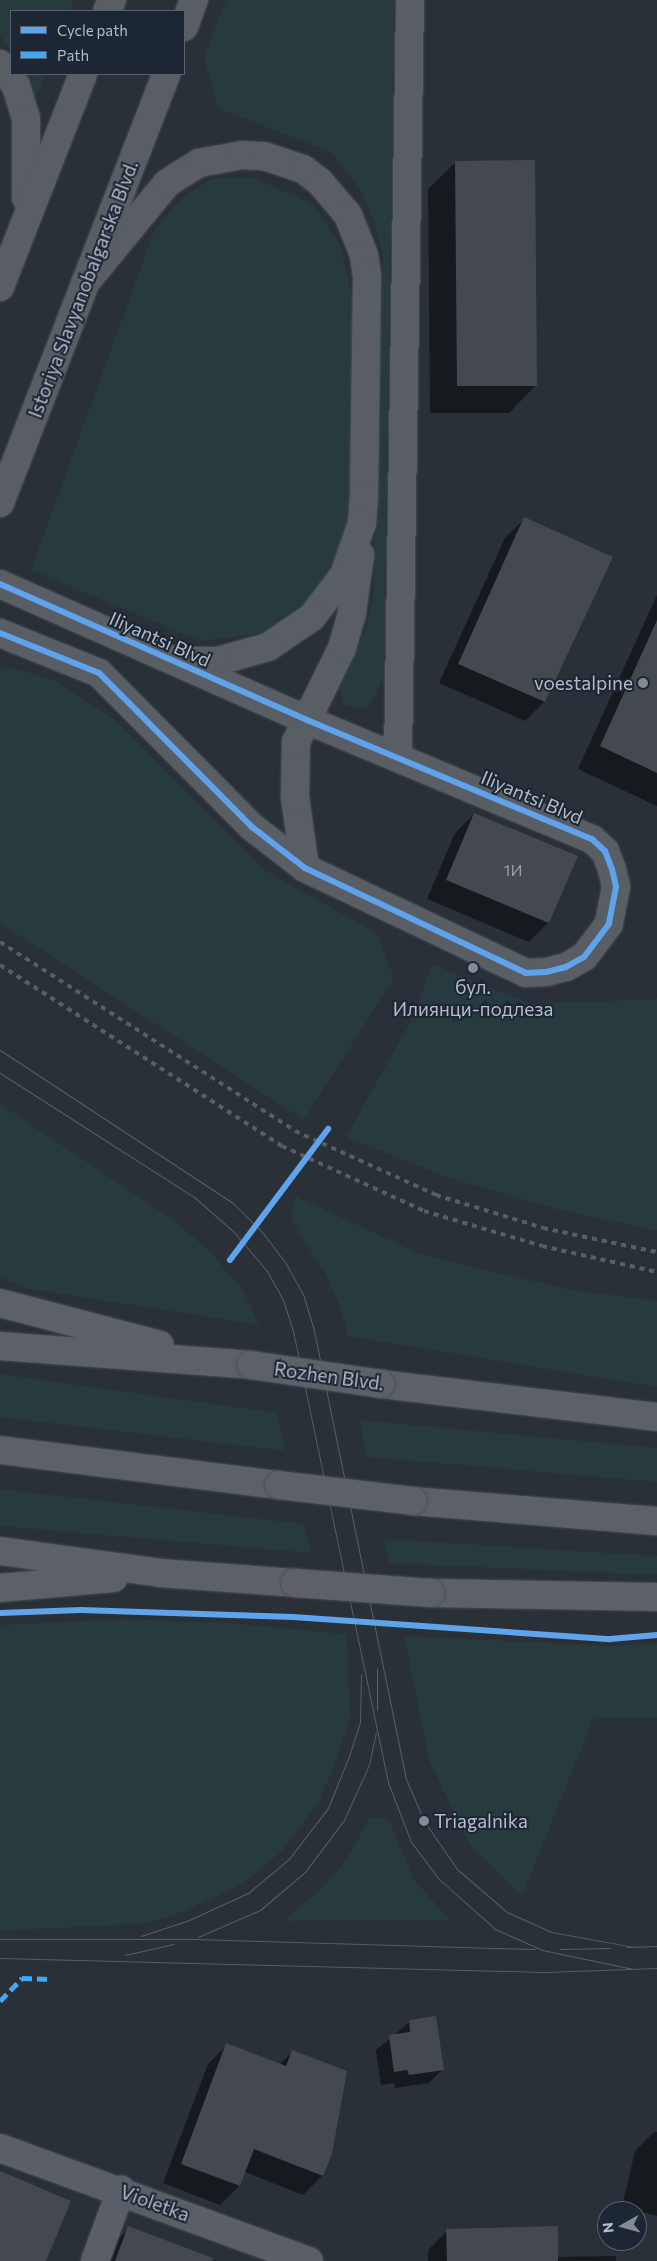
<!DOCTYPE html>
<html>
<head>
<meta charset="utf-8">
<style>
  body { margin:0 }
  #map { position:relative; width:657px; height:2261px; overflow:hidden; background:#2a3038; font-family:Commissioner,sans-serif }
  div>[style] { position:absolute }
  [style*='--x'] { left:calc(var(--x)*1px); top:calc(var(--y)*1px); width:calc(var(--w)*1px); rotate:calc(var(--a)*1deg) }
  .green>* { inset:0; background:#273a3e }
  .shadow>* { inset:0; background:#0007 }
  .building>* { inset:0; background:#444950 }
  .roads { filter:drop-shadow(0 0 1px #484c53) drop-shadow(0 0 1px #484c53) }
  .street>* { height:28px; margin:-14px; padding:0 14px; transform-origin:14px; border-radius:14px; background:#5a5e66 }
  .secondary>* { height:28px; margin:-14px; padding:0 14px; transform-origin:14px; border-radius:14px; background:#595d64 }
  .primary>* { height:28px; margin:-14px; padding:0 14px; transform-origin:14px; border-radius:14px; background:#5c6168 }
  .tram>* { height:1px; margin:-0.5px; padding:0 0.5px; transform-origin:0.5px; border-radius:0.5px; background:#595d64 }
  .rail>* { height:4px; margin-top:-2px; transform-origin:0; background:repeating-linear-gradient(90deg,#595d64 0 5px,transparent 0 10px) }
  .bridges { filter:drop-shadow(0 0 1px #484c55) drop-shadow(0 0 1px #484c55) }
  .primary-bridge>* { height:28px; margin:-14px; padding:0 14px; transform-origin:14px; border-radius:14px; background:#5c6168 }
  .quiet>* { height:5px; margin-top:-2.5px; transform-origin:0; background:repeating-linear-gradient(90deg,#3fa9f5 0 10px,transparent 0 15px) }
  .cycleway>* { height:6px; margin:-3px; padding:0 3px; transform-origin:3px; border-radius:3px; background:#60a3ed }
  .dots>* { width:14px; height:14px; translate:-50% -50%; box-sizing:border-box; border:2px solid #1d2633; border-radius:50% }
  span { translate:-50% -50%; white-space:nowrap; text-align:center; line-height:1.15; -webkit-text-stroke:4px #1d2633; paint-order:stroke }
  .number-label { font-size:16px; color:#989fab }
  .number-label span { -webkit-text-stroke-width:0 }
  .street-label { font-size:19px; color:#b4bcc9 }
  .poi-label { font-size:19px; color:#b4bcc9 }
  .right { translate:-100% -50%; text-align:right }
  .left { translate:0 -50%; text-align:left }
  .legend { position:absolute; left:10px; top:10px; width:175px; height:65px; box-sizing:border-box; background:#1d2633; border:1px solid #59626f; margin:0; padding:6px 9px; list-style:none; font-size:15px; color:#b4bcc9 }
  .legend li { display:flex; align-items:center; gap:10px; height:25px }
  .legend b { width:25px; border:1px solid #59626f }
  .north { position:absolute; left:597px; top:2201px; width:50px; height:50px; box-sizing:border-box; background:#1d2633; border:1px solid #59626f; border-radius:50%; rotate:263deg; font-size:14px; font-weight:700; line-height:20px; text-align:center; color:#b4bcc9 }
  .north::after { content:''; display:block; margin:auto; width:18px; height:22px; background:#848b96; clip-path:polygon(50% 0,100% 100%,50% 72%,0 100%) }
</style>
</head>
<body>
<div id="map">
  <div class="green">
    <i style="clip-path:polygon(0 0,74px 0,70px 11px,11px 11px,11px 51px,0 36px)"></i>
    <i style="clip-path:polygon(226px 0,394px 0,383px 678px,369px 707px,355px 708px,343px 704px,340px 687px,366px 630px,373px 598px,383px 258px,375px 222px,359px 188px,333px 153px,218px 108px,204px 57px)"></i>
    <i style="clip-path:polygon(25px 74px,45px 74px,35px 100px)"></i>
    <i style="clip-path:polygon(213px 178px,254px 178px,313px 204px,340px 245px,353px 301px,350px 509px,341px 563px,309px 603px,263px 633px,200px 641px,31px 570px,155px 229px,182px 198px)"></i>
    <i style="clip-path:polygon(10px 667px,55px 681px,114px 719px,264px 870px,377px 933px,394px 978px,304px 1120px,0 923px,0 670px)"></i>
    <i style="clip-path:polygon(432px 964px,531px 1004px,657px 999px,657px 1231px,556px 1209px,449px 1178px,346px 1137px,412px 1019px)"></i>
    <i style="clip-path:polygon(0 1104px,175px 1221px,212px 1254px,243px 1290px,259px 1325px,31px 1289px,0 1278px)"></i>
    <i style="clip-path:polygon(295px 1196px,420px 1254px,566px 1289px,657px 1301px,657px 1387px,348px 1336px,340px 1306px,325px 1273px,291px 1220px)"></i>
    <i style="clip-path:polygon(0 1374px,277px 1413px,286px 1451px,0 1417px)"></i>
    <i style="clip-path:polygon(359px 1420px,657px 1448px,657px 1482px,367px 1457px)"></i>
    <i style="clip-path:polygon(0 1489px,304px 1524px,311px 1553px,0 1526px)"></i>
    <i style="clip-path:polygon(384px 1539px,657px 1556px,657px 1575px,389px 1563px)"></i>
    <i style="clip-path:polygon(124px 1619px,227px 1623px,347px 1634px,350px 1720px,339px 1753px,319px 1802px,281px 1852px,242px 1884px,185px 1911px,149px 1923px,0 1931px,0 1625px)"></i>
    <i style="clip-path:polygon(404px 1636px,613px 1646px,657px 1643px,657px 1717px,594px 1717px,522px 1896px,471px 1846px,429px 1760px)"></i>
    <i style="clip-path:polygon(370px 1818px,388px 1818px,414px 1880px,450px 1920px,283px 1921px,322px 1888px,345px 1862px)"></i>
  </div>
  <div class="shadow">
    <i style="clip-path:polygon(456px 162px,536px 385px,509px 413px,430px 413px,428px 189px)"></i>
    <i style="clip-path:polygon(524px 519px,611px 558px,544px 702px,525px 721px,439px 683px,505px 538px)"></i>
    <i style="clip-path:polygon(657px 595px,657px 806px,578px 769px)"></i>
    <i style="clip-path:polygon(474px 814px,576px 857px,548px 923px,529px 942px,427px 899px,455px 833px)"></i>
    <i style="clip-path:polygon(410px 2022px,443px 2069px,429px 2083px,395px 2088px,394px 2083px,381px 2085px,376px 2050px)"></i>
    <i style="clip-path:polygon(227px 2045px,279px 2065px,292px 2052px,322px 2176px,303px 2195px,245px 2172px,239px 2186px,220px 2205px,163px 2183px,208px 2064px)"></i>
    <i style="clip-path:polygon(654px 2132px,657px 2132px,657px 2216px,622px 2207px,635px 2151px)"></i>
    <i style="clip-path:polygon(129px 2228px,158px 2261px,108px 2261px,115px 2242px)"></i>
    <i style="clip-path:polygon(447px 2231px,557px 2257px,616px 2256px,616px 2261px,428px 2261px,428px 2250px)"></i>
  </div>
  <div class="building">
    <i style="clip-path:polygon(535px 160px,537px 386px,457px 386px,455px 161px)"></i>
    <i style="clip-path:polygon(524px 517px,613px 557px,545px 702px,458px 664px)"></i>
    <i style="clip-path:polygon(657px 620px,657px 773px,600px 746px)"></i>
    <i style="clip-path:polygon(474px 813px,578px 856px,549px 923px,446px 880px)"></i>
    <i style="clip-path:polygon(436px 2016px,444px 2070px,409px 2075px,407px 2070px,394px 2072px,389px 2035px,410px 2032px,409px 2020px)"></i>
    <i style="clip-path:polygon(226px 2043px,286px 2066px,292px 2050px,347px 2071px,332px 2154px,323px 2176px,254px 2149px,240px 2186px,181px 2164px)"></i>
    <i style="clip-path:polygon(0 2171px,71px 2201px,46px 2261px,0 2261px)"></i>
    <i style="clip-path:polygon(128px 2226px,213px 2258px,212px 2261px,115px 2261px)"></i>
    <i style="clip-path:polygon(558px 2226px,558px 2261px,447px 2261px,446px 2229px)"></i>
  </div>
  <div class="roads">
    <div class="street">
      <i style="--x:0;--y:2148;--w:329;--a:20.1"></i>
      <i style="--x:95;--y:2261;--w:76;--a:-69.9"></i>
    </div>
    <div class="secondary">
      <i style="--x:107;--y:11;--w:12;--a:-66"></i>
      <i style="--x:184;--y:27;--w:29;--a:-70"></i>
      <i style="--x:0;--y:64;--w:27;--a:54"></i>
      <i style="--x:16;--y:86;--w:34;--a:73"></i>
      <i style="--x:26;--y:118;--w:80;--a:90"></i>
      <i style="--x:85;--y:283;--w:129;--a:-50.6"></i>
      <i style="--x:167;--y:183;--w:38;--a:-32"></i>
      <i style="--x:199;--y:163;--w:44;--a:-10.5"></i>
      <i style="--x:242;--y:155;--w:22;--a:3"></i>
      <i style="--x:264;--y:156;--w:41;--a:18.4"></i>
      <i style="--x:303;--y:169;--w:21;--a:37"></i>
      <i style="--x:320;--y:182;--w:43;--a:49.7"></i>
      <i style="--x:348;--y:215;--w:43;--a:68.2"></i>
      <i style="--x:364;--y:255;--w:22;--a:82"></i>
      <i style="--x:367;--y:277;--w:219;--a:90.8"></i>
      <i style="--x:364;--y:496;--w:27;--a:94"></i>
      <i style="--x:362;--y:523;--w:55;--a:109.1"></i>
      <i style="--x:344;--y:575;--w:53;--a:127.3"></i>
      <i style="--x:312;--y:617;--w:53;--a:145.7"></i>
      <i style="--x:268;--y:647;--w:52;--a:164.4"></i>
      <i style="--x:218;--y:661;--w:37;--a:180"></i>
      <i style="--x:0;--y:287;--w:229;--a:-68.7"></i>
      <i style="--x:0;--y:503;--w:460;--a:-68.8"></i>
      <i style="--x:0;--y:584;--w:336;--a:23.9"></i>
      <i style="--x:307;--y:720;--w:309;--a:22.7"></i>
      <i style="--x:592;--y:839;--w:18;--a:43"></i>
      <i style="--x:605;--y:851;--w:19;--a:69"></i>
      <i style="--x:612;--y:869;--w:18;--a:77"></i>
      <i style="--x:616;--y:887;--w:38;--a:101"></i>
      <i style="--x:609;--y:924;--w:41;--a:127.1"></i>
      <i style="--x:584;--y:957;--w:21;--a:151"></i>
      <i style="--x:566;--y:967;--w:21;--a:166"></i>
      <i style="--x:546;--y:972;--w:20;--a:177"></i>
      <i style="--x:526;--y:973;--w:245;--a:-154.6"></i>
      <i style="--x:305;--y:868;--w:67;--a:-142.3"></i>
      <i style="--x:252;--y:827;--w:217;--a:-134.8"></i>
      <i style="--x:99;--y:673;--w:107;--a:-158"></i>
      <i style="--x:398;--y:757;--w:757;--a:-89.09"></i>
      <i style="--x:305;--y:868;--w:72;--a:-98"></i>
      <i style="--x:295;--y:797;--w:55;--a:-89"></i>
      <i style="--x:296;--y:742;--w:105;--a:-63.9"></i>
      <i style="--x:342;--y:648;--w:37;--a:-74"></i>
      <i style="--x:352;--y:612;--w:58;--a:-82"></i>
    </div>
    <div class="primary">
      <i style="--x:0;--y:1303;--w:165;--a:14.7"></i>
      <i style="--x:0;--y:1346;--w:252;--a:4.3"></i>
      <i style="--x:381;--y:1384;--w:278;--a:6.8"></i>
      <i style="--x:0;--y:1450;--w:281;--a:7.2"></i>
      <i style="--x:413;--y:1501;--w:245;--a:4.7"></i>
      <i style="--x:0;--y:1551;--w:162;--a:7.8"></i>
      <i style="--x:160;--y:1573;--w:135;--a:4.2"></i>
      <i style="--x:0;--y:1588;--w:114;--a:-5"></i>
      <i style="--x:431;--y:1593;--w:226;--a:1"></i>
    </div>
  </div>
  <div class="tram">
    <i style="--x:0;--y:1050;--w:280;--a:33.3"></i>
    <i style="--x:234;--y:1204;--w:41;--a:45"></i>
    <i style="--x:263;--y:1233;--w:36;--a:53"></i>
    <i style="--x:285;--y:1262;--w:37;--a:61"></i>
    <i style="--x:303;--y:1294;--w:34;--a:73"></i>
    <i style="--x:313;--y:1326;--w:462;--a:78.4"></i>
    <i style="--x:406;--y:1779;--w:46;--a:66.8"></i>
    <i style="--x:424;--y:1821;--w:58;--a:55.5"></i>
    <i style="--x:457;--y:1869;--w:66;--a:40.7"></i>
    <i style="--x:507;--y:1912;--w:48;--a:24.4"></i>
    <i style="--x:551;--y:1932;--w:84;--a:10.2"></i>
    <i style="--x:0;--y:1073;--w:230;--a:32.6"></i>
    <i style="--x:194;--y:1197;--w:53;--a:41.2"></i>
    <i style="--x:234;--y:1232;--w:51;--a:49.8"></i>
    <i style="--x:267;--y:1271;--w:33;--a:61"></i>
    <i style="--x:283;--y:1300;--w:33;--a:72"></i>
    <i style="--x:293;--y:1331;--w:464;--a:78.1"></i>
    <i style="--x:389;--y:1785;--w:61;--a:68.9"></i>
    <i style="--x:411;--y:1842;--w:46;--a:52.9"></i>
    <i style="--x:439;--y:1879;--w:75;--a:41.8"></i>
    <i style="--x:495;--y:1929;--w:51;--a:24.1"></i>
    <i style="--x:542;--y:1950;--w:93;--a:11.8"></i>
    <i style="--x:377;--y:1668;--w:42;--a:90"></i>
    <i style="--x:141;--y:1936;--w:51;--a:-18.4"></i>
    <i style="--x:189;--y:1920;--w:65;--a:-24.6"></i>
    <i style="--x:248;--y:1893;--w:53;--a:-39.7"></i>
    <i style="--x:289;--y:1859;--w:64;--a:-52.6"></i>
    <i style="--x:328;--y:1808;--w:56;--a:-68"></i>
    <i style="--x:349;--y:1756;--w:36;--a:-72"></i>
    <i style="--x:360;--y:1722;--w:48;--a:-88.8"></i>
    <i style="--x:198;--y:1937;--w:68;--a:-23.5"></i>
    <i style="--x:260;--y:1910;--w:59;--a:-40.2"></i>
    <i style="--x:305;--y:1872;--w:65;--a:-53.1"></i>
    <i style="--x:344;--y:1820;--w:60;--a:-65.6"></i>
    <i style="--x:369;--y:1765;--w:33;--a:-78"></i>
    <i style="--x:0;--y:1939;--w:194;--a:0"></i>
    <i style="--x:194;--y:1939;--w:341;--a:1.7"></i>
    <i style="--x:627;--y:1947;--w:30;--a:-2"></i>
    <i style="--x:560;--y:1949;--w:50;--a:-1.1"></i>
    <i style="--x:125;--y:1955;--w:50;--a:-12.7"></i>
    <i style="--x:0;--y:1958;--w:545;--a:1.47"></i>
    <i style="--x:545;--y:1972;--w:112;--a:-2"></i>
  </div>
  <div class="rail">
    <i style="--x:0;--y:942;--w:350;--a:32.6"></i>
    <i style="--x:295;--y:1131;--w:155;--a:24.4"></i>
    <i style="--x:436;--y:1195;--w:112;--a:17.1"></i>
    <i style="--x:543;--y:1228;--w:116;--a:11.9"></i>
    <i style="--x:0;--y:965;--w:335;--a:32.7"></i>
    <i style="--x:282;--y:1146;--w:156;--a:24.6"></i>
    <i style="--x:424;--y:1211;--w:123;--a:16.5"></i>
    <i style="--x:542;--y:1246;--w:118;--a:12.7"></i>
  </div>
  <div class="bridges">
    <div class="primary-bridge">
      <i style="--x:251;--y:1365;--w:131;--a:8.3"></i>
      <i style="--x:279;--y:1485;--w:135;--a:6.8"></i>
      <i style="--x:295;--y:1583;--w:136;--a:4.2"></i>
    </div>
  </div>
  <div class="quiet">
    <i style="--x:0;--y:2001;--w:32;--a:-46"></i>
    <i style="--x:22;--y:1978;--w:28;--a:2"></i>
  </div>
  <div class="cycleway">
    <i style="--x:0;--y:584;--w:336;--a:23.9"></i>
    <i style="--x:307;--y:720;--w:309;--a:22.7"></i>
    <i style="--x:592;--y:839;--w:18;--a:43"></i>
    <i style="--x:605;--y:851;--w:19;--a:69"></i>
    <i style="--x:612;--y:869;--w:18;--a:77"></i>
    <i style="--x:616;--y:887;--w:38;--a:101"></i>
    <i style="--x:609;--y:924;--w:41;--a:127.1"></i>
    <i style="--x:584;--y:957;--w:21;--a:151"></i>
    <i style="--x:566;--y:967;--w:21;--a:166"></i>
    <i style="--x:546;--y:972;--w:20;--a:177"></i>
    <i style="--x:526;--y:973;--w:245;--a:-154.6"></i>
    <i style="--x:305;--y:868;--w:67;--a:-142.3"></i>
    <i style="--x:252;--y:827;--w:217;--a:-134.8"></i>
    <i style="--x:99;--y:673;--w:107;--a:-158"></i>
    <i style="--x:230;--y:1260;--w:164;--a:-53.2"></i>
    <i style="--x:0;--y:1613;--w:81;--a:-2.1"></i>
    <i style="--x:81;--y:1610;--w:212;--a:1.9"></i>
    <i style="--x:293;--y:1617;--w:318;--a:4"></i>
    <i style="--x:610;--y:1639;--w:47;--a:-4.9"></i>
  </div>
  <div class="dots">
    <i style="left:643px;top:683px;background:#848b96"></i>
    <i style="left:473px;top:968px;background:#848b96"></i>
    <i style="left:424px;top:1821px;background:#848b96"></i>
  </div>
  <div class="number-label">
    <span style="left:513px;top:870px">1И</span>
  </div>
  <div class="street-label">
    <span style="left:83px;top:289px;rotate:-69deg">Istoriya Slavyanobalgarska Blvd.</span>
    <span style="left:160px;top:639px;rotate:24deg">Iliyantsi Blvd</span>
    <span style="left:532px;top:797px;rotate:23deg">Iliyantsi Blvd</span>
    <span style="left:329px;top:1376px;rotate:8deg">Rozhen Blvd.</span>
    <span style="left:155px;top:2203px;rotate:20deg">Violetka</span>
  </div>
  <div class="poi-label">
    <span class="right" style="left:633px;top:683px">voestalpine</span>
    <span style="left:473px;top:998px">бул.<br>Илиянци-подлеза</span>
    <span class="left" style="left:434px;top:1821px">Triagalnika</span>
  </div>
  <ul class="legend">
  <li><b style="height:6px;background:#60a3ed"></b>Cycle path</li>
  <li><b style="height:6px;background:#3fa9f5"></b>Path</li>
  </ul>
  <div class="north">N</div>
</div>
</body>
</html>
